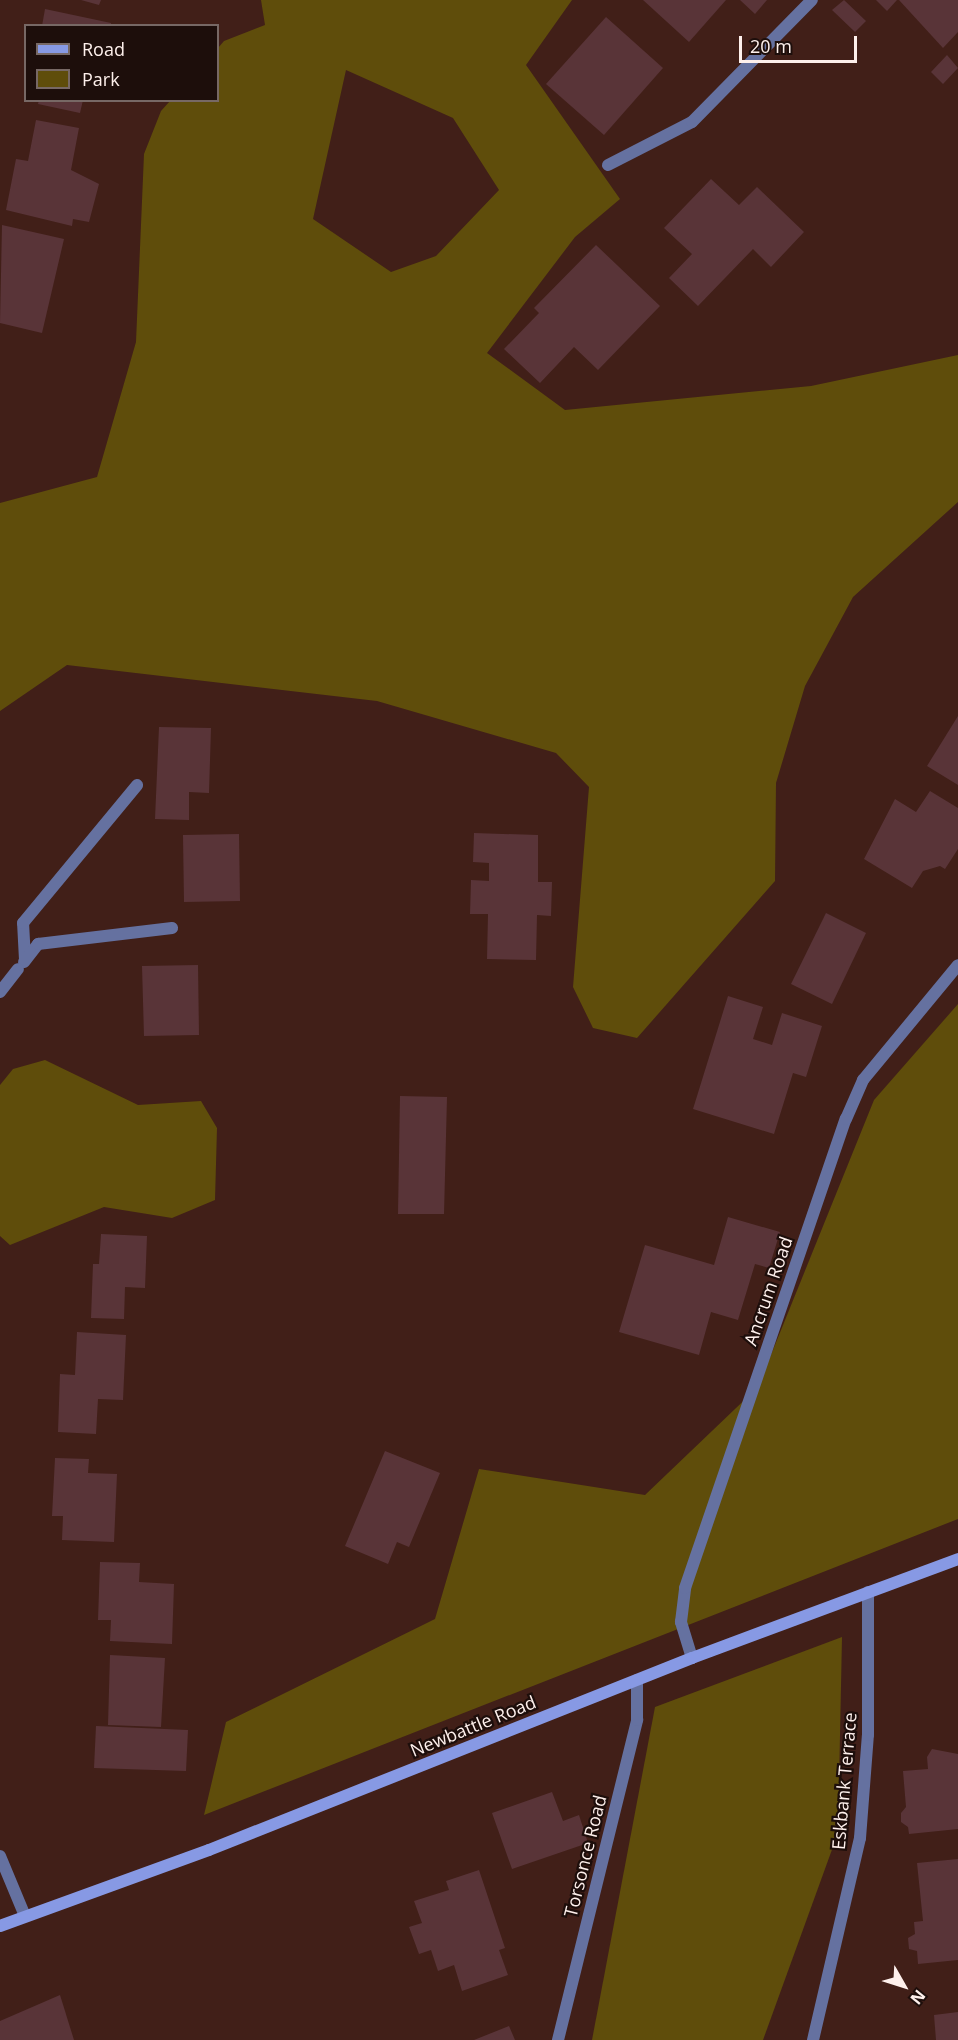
<!DOCTYPE html>
<html>
<head>
<meta charset="utf-8">
<style>
  body { margin:0 }
  #map { position:relative; width:958px; height:2040px; overflow:hidden; background:#411f18; font-family:"Open Sans",sans-serif }
  div>[style] { position:absolute }
  [style*='--x'] { left:calc(var(--x)*1px); top:calc(var(--y)*1px); width:calc(var(--w)*1px); rotate:calc(var(--a)*1deg) }
  .green>* { inset:0; background:#5f4d0b }
  .building>* { inset:0; background:#593438 }
  .service>* { height:12px; margin:-6px; padding:0 6px; transform-origin:6px; border-radius:6px; background:#6571a0 }
  .minor>* { height:12px; margin:-6px; padding:0 6px; transform-origin:6px; border-radius:6px; background:#6571a0 }
  .secondary>* { height:12px; margin:-6px; padding:0 6px; transform-origin:6px; border-radius:6px; background:#8799e4 }
  span { translate:-50% -50%; white-space:nowrap; text-align:center; line-height:1.15; -webkit-text-stroke:4.5px #1d0e0b; paint-order:stroke }
  .street-label { font-size:18px; color:#fef0ec }
  .legend { position:absolute; left:24px; top:24px; width:195px; height:78px; box-sizing:border-box; background:#1d0e0b; border:2px solid #776865; margin:0; padding:8px 10px; list-style:none; font-size:18px; color:#fef0ec }
  .legend li { display:flex; align-items:center; gap:12px; height:30px }
  .legend b { width:30px; border:2px solid #776865 }
  .north { position:absolute; left:874px; top:1956px; width:60px; height:60px; -webkit-text-stroke:4px #1d0e0b; paint-order:stroke; rotate:129deg; font-size:16px; font-weight:700; line-height:24px; text-align:center; color:#fef0ec }
  .north::after { content:''; display:block; margin:auto; width:21px; height:27px; background:#fef0ec; clip-path:polygon(50% 0,100% 100%,50% 72%,0 100%) }
  .scale { position:absolute; left:739px; top:36px; width:118px; height:27px; box-sizing:border-box; border:3px solid #fef0ec; border-top:0; padding-left:8px; font-size:18px; line-height:21px; white-space:nowrap; color:#fef0ec; -webkit-text-stroke:4px #1d0e0b; paint-order:stroke }
</style>
</head>
<body>
<div id="map">
  <div class="green">
    <i style="clip-path:polygon(evenodd,261px 0,572px 0,526px 65px,620px 199px,575px 237px,487px 353px,565px 410px,811px 386px,958px 355px,958px 502px,853px 597px,805px 686px,776px 783px,775px 881px,637px 1038px,593px 1028px,573px 987px,589px 787px,556px 753px,377px 701px,67px 665px,0 711px,0 503px,97px 477px,136px 342px,144px 154px,161px 111px,170px 101px,218px 100px,218px 48px,224px 41px,265px 25px,261px 0,346px 70px,453px 118px,499px 190px,436px 256px,391px 272px,313px 219px,346px 70px)"></i>
    <i style="clip-path:polygon(958px 1004px,958px 1519px,204px 1815px,226px 1722px,435px 1619px,479px 1469px,645px 1495px,758px 1387px,874px 1100px)"></i>
    <i style="clip-path:polygon(45px 1060px,138px 1105px,201px 1101px,217px 1128px,215px 1200px,172px 1218px,104px 1207px,10px 1245px,0 1236px,0 1085px,13px 1069px)"></i>
    <i style="clip-path:polygon(842px 1637px,838px 1833px,763px 2040px,592px 2040px,655px 1707px)"></i>
  </div>
  <div class="building">
    <i style="clip-path:polygon(81px 0,101px 0,99px 5px)"></i>
    <i style="clip-path:polygon(643px 0,726px 0,689px 42px)"></i>
    <i style="clip-path:polygon(740px 0,767px 0,755px 14px)"></i>
    <i style="clip-path:polygon(844px 0,866px 21px,855px 32px,832px 10px)"></i>
    <i style="clip-path:polygon(876px 0,897px 0,887px 11px)"></i>
    <i style="clip-path:polygon(899px 0,958px 0,958px 32px,943px 48px)"></i>
    <i style="clip-path:polygon(45px 9px,111px 23px,111px 26px,42px 26px)"></i>
    <i style="clip-path:polygon(606px 17px,663px 68px,604px 135px,546px 84px)"></i>
    <i style="clip-path:polygon(947px 55px,958px 68px,943px 84px,931px 72px)"></i>
    <i style="clip-path:polygon(39px 100px,83px 100px,80px 113px,38px 104px)"></i>
    <i style="clip-path:polygon(36px 120px,79px 128px,71px 170px,99px 184px,89px 222px,73px 219px,72px 226px,6px 210px,16px 159px,28px 161px)"></i>
    <i style="clip-path:polygon(711px 179px,739px 205px,757px 187px,804px 232px,771px 267px,753px 249px,698px 306px,669px 278px,692px 254px,664px 228px)"></i>
    <i style="clip-path:polygon(2px 225px,64px 239px,42px 333px,0 323px)"></i>
    <i style="clip-path:polygon(596px 245px,660px 306px,598px 370px,574px 347px,540px 383px,504px 349px,539px 313px,534px 308px)"></i>
    <i style="clip-path:polygon(958px 716px,958px 785px,927px 766px)"></i>
    <i style="clip-path:polygon(159px 727px,211px 728px,209px 793px,189px 792px,189px 820px,155px 819px)"></i>
    <i style="clip-path:polygon(930px 791px,958px 808px,958px 849px,945px 869px,940px 866px,923px 871px,912px 888px,864px 859px,895px 799px,916px 812px)"></i>
    <i style="clip-path:polygon(474px 833px,538px 835px,538px 882px,552px 882px,551px 916px,537px 915px,536px 960px,487px 959px,488px 914px,470px 914px,471px 880px,489px 881px,489px 863px,473px 862px)"></i>
    <i style="clip-path:polygon(239px 834px,240px 901px,184px 902px,183px 835px)"></i>
    <i style="clip-path:polygon(826px 913px,866px 933px,832px 1004px,791px 984px)"></i>
    <i style="clip-path:polygon(198px 965px,199px 1035px,144px 1036px,142px 966px)"></i>
    <i style="clip-path:polygon(728px 996px,763px 1007px,753px 1039px,772px 1045px,782px 1013px,822px 1026px,806px 1077px,793px 1073px,774px 1134px,693px 1109px)"></i>
    <i style="clip-path:polygon(400px 1096px,447px 1097px,444px 1214px,398px 1214px)"></i>
    <i style="clip-path:polygon(728px 1217px,780px 1232px,769px 1268px,755px 1264px,738px 1320px,711px 1312px,699px 1355px,619px 1332px,645px 1245px,714px 1265px)"></i>
    <i style="clip-path:polygon(101px 1234px,147px 1236px,145px 1288px,125px 1287px,124px 1319px,91px 1318px,93px 1264px,99px 1264px)"></i>
    <i style="clip-path:polygon(77px 1332px,126px 1335px,123px 1400px,98px 1399px,96px 1434px,58px 1432px,60px 1374px,75px 1375px)"></i>
    <i style="clip-path:polygon(385px 1451px,440px 1473px,409px 1547px,397px 1542px,388px 1564px,345px 1546px)"></i>
    <i style="clip-path:polygon(55px 1458px,89px 1459px,88px 1473px,117px 1474px,114px 1542px,62px 1540px,63px 1516px,52px 1516px)"></i>
    <i style="clip-path:polygon(100px 1562px,140px 1563px,139px 1582px,174px 1584px,172px 1644px,110px 1641px,111px 1620px,98px 1620px)"></i>
    <i style="clip-path:polygon(110px 1655px,165px 1658px,161px 1727px,108px 1725px)"></i>
    <i style="clip-path:polygon(96px 1726px,188px 1730px,186px 1771px,94px 1768px)"></i>
    <i style="clip-path:polygon(932px 1749px,958px 1754px,958px 1829px,909px 1834px,908px 1827px,901px 1822px,901px 1813px,906px 1807px,903px 1771px,928px 1769px,927px 1757px)"></i>
    <i style="clip-path:polygon(552px 1792px,563px 1821px,579px 1815px,588px 1843px,512px 1869px,492px 1813px)"></i>
    <i style="clip-path:polygon(958px 1859px,958px 1960px,918px 1964px,917px 1951px,909px 1949px,908px 1938px,915px 1934px,914px 1922px,923px 1921px,917px 1863px)"></i>
    <i style="clip-path:polygon(479px 1870px,505px 1948px,499px 1950px,508px 1975px,462px 1991px,454px 1965px,438px 1971px,431px 1950px,419px 1954px,409px 1927px,422px 1923px,414px 1901px,449px 1890px,446px 1881px)"></i>
    <i style="clip-path:polygon(60px 1995px,74px 2040px,0 2040px,0 2021px)"></i>
    <i style="clip-path:polygon(958px 2012px,958px 2040px,936px 2040px,934px 2015px)"></i>
    <i style="clip-path:polygon(509px 2026px,515px 2040px,474px 2040px)"></i>
  </div>
  <div class="service">
    <i style="--x:25;--y:960;--w:37;--a:-93"></i>
    <i style="--x:23;--y:923;--w:179;--a:-50.4"></i>
    <i style="--x:24;--y:962;--w:23;--a:-52"></i>
    <i style="--x:38;--y:944;--w:135;--a:-6.8"></i>
  </div>
  <div class="minor">
    <i style="--x:608;--y:165;--w:94;--a:-27.1"></i>
    <i style="--x:692;--y:122;--w:171;--a:-45.5"></i>
    <i style="--x:0;--y:992;--w:29;--a:-52"></i>
    <i style="--x:692;--y:1658;--w:38;--a:-107"></i>
    <i style="--x:681;--y:1622;--w:34;--a:-83"></i>
    <i style="--x:685;--y:1588;--w:496;--a:-71.1"></i>
    <i style="--x:846;--y:1119;--w:43;--a:-66.4"></i>
    <i style="--x:863;--y:1080;--w:149;--a:-50.4"></i>
    <i style="--x:0;--y:1856;--w:65;--a:67.4"></i>
    <i style="--x:558;--y:2040;--w:330;--a:-76.1"></i>
    <i style="--x:637;--y:1720;--w:40;--a:-90"></i>
    <i style="--x:813;--y:2040;--w:207;--a:-76.9"></i>
    <i style="--x:860;--y:1838;--w:103;--a:-85.6"></i>
    <i style="--x:868;--y:1735;--w:143;--a:-90"></i>
  </div>
  <div class="secondary">
    <i style="--x:0;--y:1926;--w:222;--a:-20"></i>
    <i style="--x:209;--y:1850;--w:520;--a:-21.68"></i>
    <i style="--x:692;--y:1658;--w:284;--a:-20.4"></i>
  </div>
  <div class="street-label">
    <span style="left:768px;top:1291px;rotate:-71deg">Ancrum Road</span>
    <span style="left:473px;top:1726px;rotate:-22deg">Newbattle Road</span>
    <span style="left:844px;top:1781px;rotate:-85deg">Eskbank Terrace</span>
    <span style="left:585px;top:1856px;rotate:-76deg">Torsonce Road</span>
  </div>
  <ul class="legend">
  <li><b style="height:8px;background:#8799e4"></b>Road</li>
  <li><b style="height:16px;background:#5f4d0b"></b>Park</li>
  </ul>
  <div class="north">N</div>
  <div class="scale">20 m</div>
</div>
</body>
</html>
